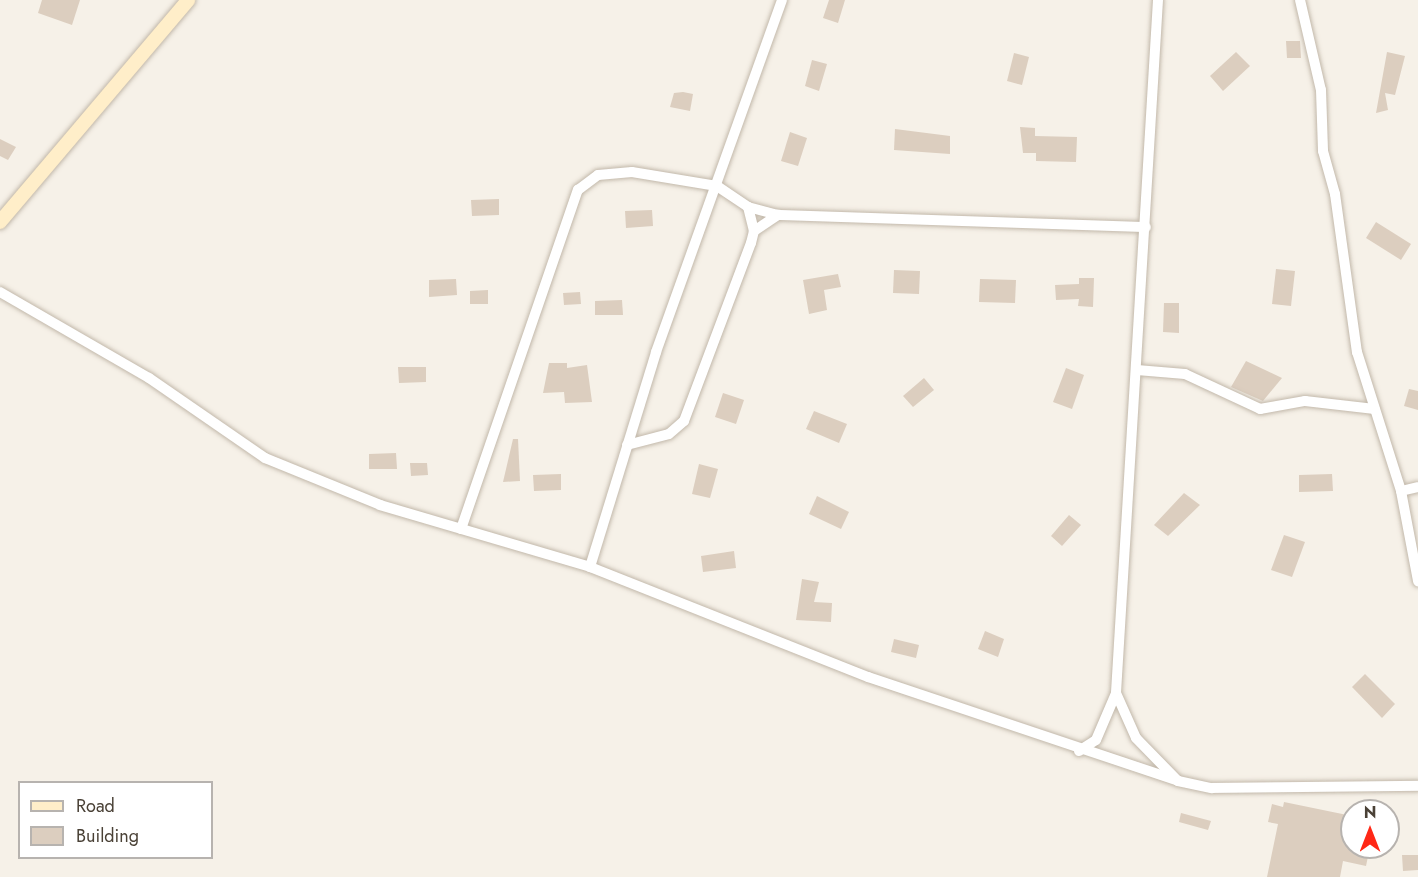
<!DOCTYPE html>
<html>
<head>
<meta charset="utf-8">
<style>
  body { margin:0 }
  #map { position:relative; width:1418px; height:877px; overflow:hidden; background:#f6f1e8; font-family:Jost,sans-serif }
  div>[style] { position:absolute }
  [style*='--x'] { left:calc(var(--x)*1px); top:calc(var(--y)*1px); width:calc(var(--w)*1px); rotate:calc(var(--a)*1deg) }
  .building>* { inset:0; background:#dccebf }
  .roads { filter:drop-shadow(0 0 2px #c2b8aa) drop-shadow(0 0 2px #c2b8aa) }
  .street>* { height:10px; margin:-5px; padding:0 5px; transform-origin:5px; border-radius:5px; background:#fff }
  .secondary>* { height:14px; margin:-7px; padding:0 7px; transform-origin:7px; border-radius:7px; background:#ffeec9 }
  span { translate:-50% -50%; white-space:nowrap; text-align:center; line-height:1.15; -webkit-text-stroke:4.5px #fff; paint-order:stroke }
  .legend { position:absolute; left:18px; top:781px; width:195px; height:78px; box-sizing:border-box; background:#fff; border:2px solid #b7b3af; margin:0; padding:8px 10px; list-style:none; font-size:18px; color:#4a4136 }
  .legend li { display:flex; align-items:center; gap:12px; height:30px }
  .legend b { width:30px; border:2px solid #b7b3af }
  .north { position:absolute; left:1340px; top:799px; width:60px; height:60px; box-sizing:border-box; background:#fff; border:2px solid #b7b3af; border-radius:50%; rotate:0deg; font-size:16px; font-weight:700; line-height:24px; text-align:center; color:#4a4136 }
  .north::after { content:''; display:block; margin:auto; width:21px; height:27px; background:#ff2816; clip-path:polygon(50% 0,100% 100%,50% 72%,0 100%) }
</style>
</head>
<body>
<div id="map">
  <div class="building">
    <i style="clip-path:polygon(42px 0,80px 0,72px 25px,38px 13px)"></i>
    <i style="clip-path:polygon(829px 0,845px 0,838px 23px,823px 18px)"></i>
    <i style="clip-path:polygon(1286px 41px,1300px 41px,1301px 58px,1287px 58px)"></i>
    <i style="clip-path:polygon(1236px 52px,1250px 66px,1223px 91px,1210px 76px)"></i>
    <i style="clip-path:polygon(1387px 52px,1405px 56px,1395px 95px,1385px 93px,1388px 110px,1376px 113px)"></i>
    <i style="clip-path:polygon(1014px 53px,1029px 57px,1022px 85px,1007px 81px)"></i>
    <i style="clip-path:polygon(812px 60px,827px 64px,819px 91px,805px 86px)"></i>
    <i style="clip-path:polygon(683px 92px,693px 94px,690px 111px,670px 107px,674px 93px)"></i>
    <i style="clip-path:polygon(1020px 127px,1035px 128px,1035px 136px,1077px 137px,1076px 162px,1036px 161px,1036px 153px,1023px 153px)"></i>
    <i style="clip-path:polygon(895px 129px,950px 136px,950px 154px,894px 150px)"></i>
    <i style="clip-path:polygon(790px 132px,807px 138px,798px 166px,781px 161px)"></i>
    <i style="clip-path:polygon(0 139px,16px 147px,8px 160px,0 156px)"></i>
    <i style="clip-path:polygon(499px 199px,499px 215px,472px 216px,471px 200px)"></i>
    <i style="clip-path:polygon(652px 210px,653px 226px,626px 228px,625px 211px)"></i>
    <i style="clip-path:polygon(1376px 222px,1411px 244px,1401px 260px,1366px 238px)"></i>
    <i style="clip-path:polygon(1276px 269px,1295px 271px,1291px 306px,1272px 304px)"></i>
    <i style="clip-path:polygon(894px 270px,920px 271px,919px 294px,893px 293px)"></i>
    <i style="clip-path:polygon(838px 274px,841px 287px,824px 290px,827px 310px,809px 314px,803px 280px)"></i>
    <i style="clip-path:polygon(1079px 278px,1094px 278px,1093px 307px,1078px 306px,1079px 299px,1056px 300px,1055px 285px,1079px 284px)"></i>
    <i style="clip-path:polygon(456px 279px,457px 295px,429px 297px,429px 280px)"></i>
    <i style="clip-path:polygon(980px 279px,1016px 280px,1015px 303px,979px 302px)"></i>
    <i style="clip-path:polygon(488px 290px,488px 304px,470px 304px,470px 291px)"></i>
    <i style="clip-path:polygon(580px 292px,581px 304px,564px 305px,563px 293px)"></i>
    <i style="clip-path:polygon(622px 300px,623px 315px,595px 315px,595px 301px)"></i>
    <i style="clip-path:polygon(1164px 303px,1179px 303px,1179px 333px,1163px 332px)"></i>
    <i style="clip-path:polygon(1246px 361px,1282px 378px,1263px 401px,1231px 387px)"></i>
    <i style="clip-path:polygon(549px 363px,567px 363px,567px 368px,587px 365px,592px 402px,565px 403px,564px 392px,543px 393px)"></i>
    <i style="clip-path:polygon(398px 367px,426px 367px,426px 382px,399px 383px)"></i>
    <i style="clip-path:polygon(1066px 368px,1084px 375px,1072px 409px,1053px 402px)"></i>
    <i style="clip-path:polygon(924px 378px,934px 390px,913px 407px,903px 396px)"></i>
    <i style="clip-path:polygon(1409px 389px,1418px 391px,1418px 410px,1404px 406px)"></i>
    <i style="clip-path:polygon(723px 393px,744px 400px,736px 424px,715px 417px)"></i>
    <i style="clip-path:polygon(814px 411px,847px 424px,839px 443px,806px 429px)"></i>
    <i style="clip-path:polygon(513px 439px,518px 439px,520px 481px,503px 482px)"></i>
    <i style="clip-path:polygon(396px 453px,397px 469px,369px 469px,369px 454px)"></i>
    <i style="clip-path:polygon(410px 463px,427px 463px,428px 475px,411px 476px)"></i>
    <i style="clip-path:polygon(699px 464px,718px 469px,710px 498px,692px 494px)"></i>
    <i style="clip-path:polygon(561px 474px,561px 490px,534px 491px,533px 475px)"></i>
    <i style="clip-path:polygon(1332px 474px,1333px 491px,1299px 492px,1299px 475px)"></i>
    <i style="clip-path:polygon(1184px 493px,1200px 505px,1168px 536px,1154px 525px)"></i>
    <i style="clip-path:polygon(817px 496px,849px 512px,841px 529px,809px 514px)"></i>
    <i style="clip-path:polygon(1069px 515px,1081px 525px,1062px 546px,1051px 536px)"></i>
    <i style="clip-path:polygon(1284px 535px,1305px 542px,1292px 577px,1271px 570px)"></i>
    <i style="clip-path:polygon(734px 551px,736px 568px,703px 572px,701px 556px)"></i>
    <i style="clip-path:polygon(802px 579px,819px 582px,814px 602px,832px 603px,831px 622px,796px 620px)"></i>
    <i style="clip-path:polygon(985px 631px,1004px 639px,998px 657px,978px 649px)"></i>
    <i style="clip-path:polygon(894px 639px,919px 645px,916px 658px,891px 652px)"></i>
    <i style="clip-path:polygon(1365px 674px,1395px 704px,1382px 718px,1352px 687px)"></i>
    <i style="clip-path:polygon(1284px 802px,1352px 816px,1352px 847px,1370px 847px,1366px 866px,1343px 861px,1340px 877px,1267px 877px,1278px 824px,1268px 822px,1272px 804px,1283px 807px)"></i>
    <i style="clip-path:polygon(1181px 813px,1211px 821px,1208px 830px,1179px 822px)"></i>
    <i style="clip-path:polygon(1402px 855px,1418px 855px,1418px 870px,1403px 871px)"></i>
  </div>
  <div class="roads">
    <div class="street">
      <i style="--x:1158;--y:0;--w:694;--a:93.47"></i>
      <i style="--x:1116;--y:693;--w:49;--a:66"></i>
      <i style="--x:1136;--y:738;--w:60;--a:45.7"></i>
      <i style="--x:1178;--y:781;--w:35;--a:12"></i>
      <i style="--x:1212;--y:788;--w:206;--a:-0.6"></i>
      <i style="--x:1300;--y:0;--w:92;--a:76.9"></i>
      <i style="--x:1321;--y:90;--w:61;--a:88.1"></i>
      <i style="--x:1323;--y:151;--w:45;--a:74.4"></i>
      <i style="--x:1335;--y:194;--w:160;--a:82.1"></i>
      <i style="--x:1357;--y:352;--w:146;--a:72.4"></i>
      <i style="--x:1401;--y:491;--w:92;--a:79.3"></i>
      <i style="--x:754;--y:231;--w:29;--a:-34"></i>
      <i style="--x:0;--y:292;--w:172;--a:30"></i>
      <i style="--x:149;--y:378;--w:141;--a:34.6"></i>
      <i style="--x:265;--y:458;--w:124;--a:22.2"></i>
      <i style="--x:380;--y:505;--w:219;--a:16.4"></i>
      <i style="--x:590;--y:567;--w:299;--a:21.6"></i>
      <i style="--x:868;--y:677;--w:327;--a:18.5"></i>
      <i style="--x:1137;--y:370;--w:48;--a:4.8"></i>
      <i style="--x:1185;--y:374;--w:83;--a:25"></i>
      <i style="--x:1260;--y:409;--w:46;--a:-10.1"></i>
      <i style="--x:1305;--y:401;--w:70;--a:6.5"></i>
      <i style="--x:627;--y:445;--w:43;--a:-14.7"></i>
      <i style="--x:669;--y:434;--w:20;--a:-41"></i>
      <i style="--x:684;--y:421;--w:190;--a:-69.4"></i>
      <i style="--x:751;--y:243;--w:12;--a:-76"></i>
      <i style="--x:754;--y:231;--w:25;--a:-104"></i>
      <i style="--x:1401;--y:491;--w:17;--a:-13"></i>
      <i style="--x:461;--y:529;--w:359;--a:-71"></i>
      <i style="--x:578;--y:190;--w:25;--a:-37"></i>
      <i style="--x:598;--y:175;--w:34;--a:-5"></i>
      <i style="--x:632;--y:172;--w:86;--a:9.4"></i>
      <i style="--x:717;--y:186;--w:37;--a:34"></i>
      <i style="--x:748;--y:207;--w:31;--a:15"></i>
      <i style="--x:778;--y:215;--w:368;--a:1.9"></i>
      <i style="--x:590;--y:567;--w:225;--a:-72.9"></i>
      <i style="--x:656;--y:352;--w:374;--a:-70.3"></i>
      <i style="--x:1079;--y:751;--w:20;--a:-33"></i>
      <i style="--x:1096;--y:740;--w:51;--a:-66.9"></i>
    </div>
    <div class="secondary">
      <i style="--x:0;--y:222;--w:291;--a:-49.7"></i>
    </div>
  </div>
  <ul class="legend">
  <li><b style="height:8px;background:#ffeec9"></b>Road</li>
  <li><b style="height:16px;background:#dccebf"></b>Building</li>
  </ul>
  <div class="north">N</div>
</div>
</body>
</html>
